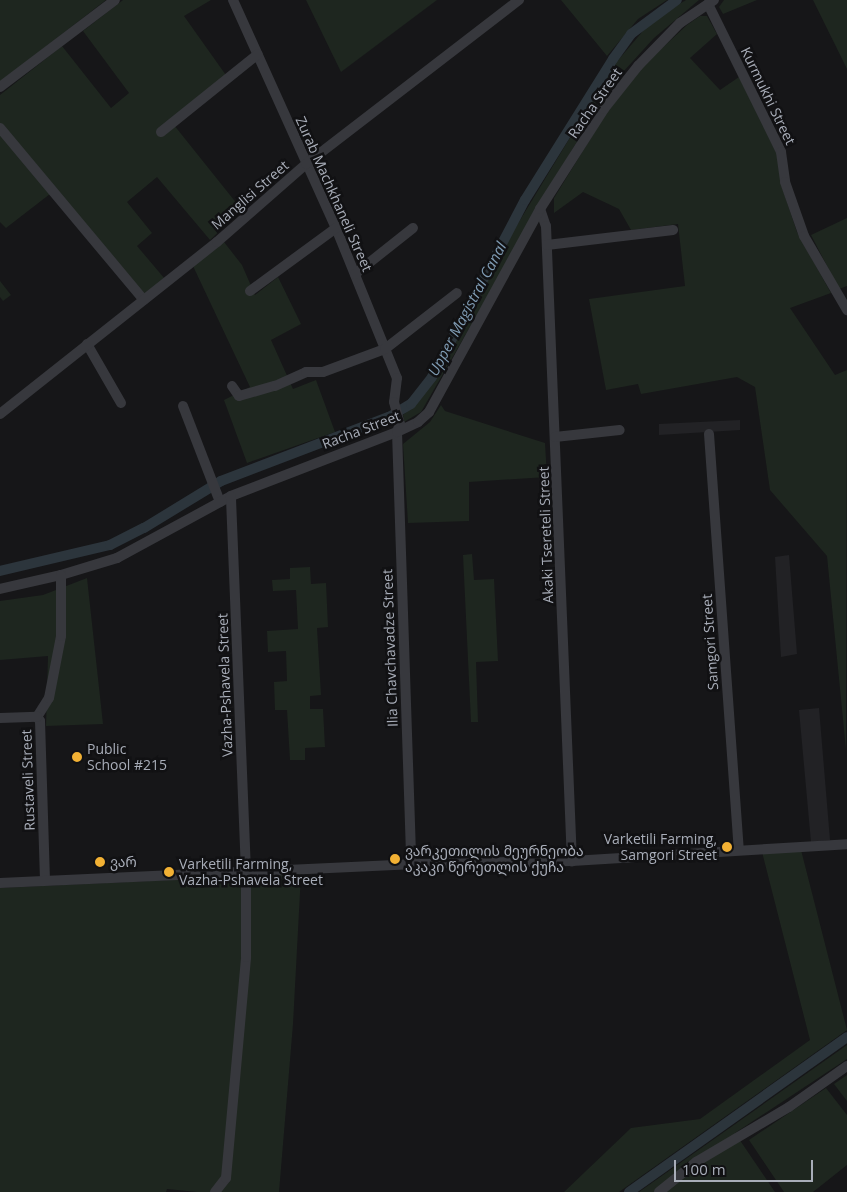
<!DOCTYPE html>
<html>
<head>
<meta charset="utf-8">
<style>
  body { margin:0 }
  #map { position:relative; width:847px; height:1192px; overflow:hidden; background:#161618; font-family:"Open Sans","Noto Sans Georgian",sans-serif }
  div>[style] { position:absolute }
  [style*='--x'] { left:calc(var(--x)*1px); top:calc(var(--y)*1px); width:calc(var(--w)*1px); rotate:calc(var(--a)*1deg) }
  .built>* { inset:0; background:#222225 }
  .green>* { inset:0; background:#1e261f }
  .canal>* { height:10px; margin:-5px; padding:0 5px; transform-origin:5px; border-radius:5px; background:#2c353c }
  .street>* { height:10px; margin:-5px; padding:0 5px; transform-origin:5px; border-radius:5px; background:#37383d }
  .dots>* { width:14px; height:14px; translate:-50% -50%; box-sizing:border-box; border:2px solid #111113; border-radius:50% }
  span { translate:-50% -50%; white-space:nowrap; text-align:center; line-height:1.15; -webkit-text-stroke:5px #111113; paint-order:stroke }
  .street-label { font-size:14px; color:#a8adb8 }
  .poi-label { font-size:14px; color:#a8adb8 }
  .left { translate:0 -50%; text-align:left }
  .right { translate:-100% -50%; text-align:right }
  .water-label { font-size:15px; color:#7f9bb3; font-style:italic }
  .scale { position:absolute; left:674px; top:1160px; width:139px; height:22px; box-sizing:border-box; border:2px solid #a8adb8; border-top:0; padding-left:6px; font-size:15px; line-height:18px; white-space:nowrap; color:#a8adb8; -webkit-text-stroke:4px #111113; paint-order:stroke }
</style>
</head>
<body>
<div id="map">
  <div class="built">
    <i style="clip-path:polygon(740px 420px,740px 430px,659px 435px,659px 424px)"></i>
    <i style="clip-path:polygon(789px 555px,797px 654px,781px 657px,775px 557px)"></i>
    <i style="clip-path:polygon(819px 708px,830px 840px,811px 842px,799px 710px)"></i>
  </div>
  <div class="green">
    <i style="clip-path:polygon(0 0,106px 0,0 82px)"></i>
    <i style="clip-path:polygon(123px 0,211px 0,184px 16px,228px 78px,174px 125px,242px 210px,210px 240px,157px 177px,127px 202px,152px 233px,137px 246px,165px 279px,137px 299px,50px 194px,6px 228px,0 222px,0 95px,62px 46px,111px 108px,129px 93px,83px 31px)"></i>
    <i style="clip-path:polygon(306px 0,437px 0,341px 72px)"></i>
    <i style="clip-path:polygon(561px 0,667px 0,638px 19px,607px 56px)"></i>
    <i style="clip-path:polygon(686px 0,699px 0,654px 38px,623px 72px,573px 148px,421px 412px,404px 422px,403px 415px,417px 403px,438px 372px,502px 250px,614px 65px,643px 31px,658px 17px)"></i>
    <i style="clip-path:polygon(724px 0,757px 0,723px 14px,719px 7px)"></i>
    <i style="clip-path:polygon(813px 0,847px 0,847px 69px)"></i>
    <i style="clip-path:polygon(700px 16px,707px 16px,717px 34px,690px 58px,720px 90px,739px 77px,779px 158px,781px 184px,797px 232px,831px 293px,790px 308px,835px 375px,847px 370px,846px 750px,827px 556px,770px 490px,755px 387px,737px 377px,641px 394px,638px 384px,606px 390px,589px 299px,685px 286px,678px 224px,631px 230px,619px 209px,583px 192px,554px 213px,554px 198px,605px 115px,645px 64px,687px 25px)"></i>
    <i style="clip-path:polygon(847px 218px,847px 286px,839px 289px,811px 235px)"></i>
    <i style="clip-path:polygon(224px 242px,242px 265px,255px 295px,278px 277px,301px 324px,271px 340px,293px 389px,316px 380px,335px 432px,247px 463px,224px 400px,250px 387px,193px 266px)"></i>
    <i style="clip-path:polygon(0 281px,11px 295px,3px 301px,0 297px)"></i>
    <i style="clip-path:polygon(441px 405px,445px 411px,545px 443px,547px 477px,469px 482px,469px 521px,408px 523px,403px 444px,430px 422px)"></i>
    <i style="clip-path:polygon(472px 554px,474px 580px,494px 579px,498px 661px,476px 662px,478px 722px,471px 722px,463px 555px)"></i>
    <i style="clip-path:polygon(310px 567px,311px 584px,326px 583px,328px 627px,317px 628px,321px 695px,310px 696px,310px 709px,323px 709px,325px 747px,305px 748px,305px 760px,290px 760px,287px 710px,275px 710px,274px 682px,287px 681px,286px 651px,268px 652px,267px 631px,298px 629px,296px 590px,273px 591px,272px 580px,290px 579px,290px 568px)"></i>
    <i style="clip-path:polygon(87px 578px,103px 724px,46px 726px,48px 656px,0 660px,0 601px,43px 595px)"></i>
    <i style="clip-path:polygon(801px 850px,847px 1030px,619px 1192px,564px 1192px,631px 1128px,700px 1119px,810px 1040px,762px 852px)"></i>
    <i style="clip-path:polygon(301px 874px,293px 1024px,279px 1192px,197px 1192px,167px 1189px,166px 1192px,0 1192px,0 888px)"></i>
    <i style="clip-path:polygon(847px 1045px,847px 1059px,735px 1133px,775px 1192px,639px 1192px)"></i>
    <i style="clip-path:polygon(847px 1075px,847px 1101px,834px 1084px)"></i>
    <i style="clip-path:polygon(826px 1088px,847px 1115px,847px 1165px,813px 1192px,784px 1192px,749px 1140px)"></i>
  </div>
  <div class="canal">
    <i style="--x:0;--y:571;--w:113;--a:-13.3"></i>
    <i style="--x:110;--y:545;--w:38;--a:-27"></i>
    <i style="--x:144;--y:528;--w:90;--a:-31.4"></i>
    <i style="--x:221;--y:481;--w:180;--a:-20.9"></i>
    <i style="--x:389;--y:417;--w:26;--a:-31"></i>
    <i style="--x:411;--y:404;--w:34;--a:-52"></i>
    <i style="--x:432;--y:377;--w:200;--a:-62.3"></i>
    <i style="--x:525;--y:200;--w:166;--a:-58"></i>
    <i style="--x:613;--y:59;--w:31;--a:-54"></i>
    <i style="--x:631;--y:34;--w:57;--a:-36.5"></i>
    <i style="--x:629;--y:1192;--w:267;--a:-35.4"></i>
  </div>
  <div class="street">
    <i style="--x:233;--y:0;--w:250;--a:65.7"></i>
    <i style="--x:336;--y:228;--w:162;--a:67.9"></i>
    <i style="--x:397;--y:378;--w:24;--a:97"></i>
    <i style="--x:394;--y:402;--w:23;--a:75"></i>
    <i style="--x:400;--y:424;--w:9;--a:111"></i>
    <i style="--x:397;--y:432;--w:432;--a:88.1"></i>
    <i style="--x:708;--y:4;--w:165;--a:63.7"></i>
    <i style="--x:781;--y:152;--w:30;--a:82"></i>
    <i style="--x:785;--y:182;--w:57;--a:70.6"></i>
    <i style="--x:804;--y:236;--w:86;--a:59.8"></i>
    <i style="--x:0;--y:87;--w:144;--a:-37.1"></i>
    <i style="--x:0;--y:128;--w:224;--a:50.1"></i>
    <i style="--x:161;--y:132;--w:124;--a:-38.8"></i>
    <i style="--x:540;--y:209;--w:18;--a:71"></i>
    <i style="--x:546;--y:226;--w:636;--a:87.66"></i>
    <i style="--x:547;--y:245;--w:127;--a:-6.8"></i>
    <i style="--x:355;--y:274;--w:74;--a:-38.4"></i>
    <i style="--x:250;--y:291;--w:107;--a:-36.2"></i>
    <i style="--x:87;--y:344;--w:68;--a:60"></i>
    <i style="--x:232;--y:386;--w:12;--a:55"></i>
    <i style="--x:239;--y:396;--w:37;--a:-16"></i>
    <i style="--x:275;--y:386;--w:34;--a:-24"></i>
    <i style="--x:306;--y:372;--w:17;--a:0"></i>
    <i style="--x:323;--y:372;--w:66;--a:-20.4"></i>
    <i style="--x:385;--y:349;--w:91;--a:-37.9"></i>
    <i style="--x:183;--y:406;--w:103;--a:68.9"></i>
    <i style="--x:0;--y:414;--w:277;--a:-38.4"></i>
    <i style="--x:217;--y:242;--w:118;--a:-41.2"></i>
    <i style="--x:306;--y:164;--w:269;--a:-37.6"></i>
    <i style="--x:709;--y:434;--w:416;--a:85.9"></i>
    <i style="--x:555;--y:437;--w:65;--a:-6.1"></i>
    <i style="--x:0;--y:589;--w:63;--a:-12.9"></i>
    <i style="--x:61;--y:575;--w:59;--a:-16.9"></i>
    <i style="--x:117;--y:558;--w:130;--a:-28.5"></i>
    <i style="--x:231;--y:496;--w:178;--a:-21.1"></i>
    <i style="--x:397;--y:432;--w:23;--a:-25"></i>
    <i style="--x:418;--y:422;--w:15;--a:-42"></i>
    <i style="--x:429;--y:412;--w:231;--a:-61.3"></i>
    <i style="--x:540;--y:209;--w:119;--a:-57.4"></i>
    <i style="--x:604;--y:109;--w:55;--a:-51.7"></i>
    <i style="--x:638;--y:66;--w:60;--a:-45.7"></i>
    <i style="--x:680;--y:23;--w:41;--a:-34.1"></i>
    <i style="--x:37;--y:717;--w:5;--a:53"></i>
    <i style="--x:40;--y:721;--w:159;--a:88.2"></i>
    <i style="--x:37;--y:717;--w:22;--a:-58"></i>
    <i style="--x:49;--y:698;--w:63;--a:-79"></i>
    <i style="--x:61;--y:636;--w:61;--a:-90"></i>
    <i style="--x:0;--y:718;--w:37;--a:-2"></i>
    <i style="--x:0;--y:883;--w:411;--a:-2.6"></i>
    <i style="--x:411;--y:864;--w:161;--a:-1.1"></i>
    <i style="--x:572;--y:861;--w:276;--a:-3.5"></i>
    <i style="--x:215;--y:1192;--w:18;--a:-52"></i>
    <i style="--x:226;--y:1178;--w:222;--a:-84.8"></i>
    <i style="--x:246;--y:957;--w:85;--a:-90"></i>
    <i style="--x:246;--y:872;--w:376;--a:-92.3"></i>
    <i style="--x:659;--y:1192;--w:48;--a:-39"></i>
    <i style="--x:696;--y:1162;--w:108;--a:-30.6"></i>
    <i style="--x:789;--y:1107;--w:71;--a:-35.3"></i>
  </div>
  <div class="dots">
    <i style="left:77px;top:757px;background:#f2b134"></i>
    <i style="left:727px;top:847px;background:#f2b134"></i>
    <i style="left:395px;top:859px;background:#f2b134"></i>
    <i style="left:100px;top:862px;background:#f2b134"></i>
    <i style="left:169px;top:872px;background:#f2b134"></i>
  </div>
  <div class="street-label">
    <span style="left:768px;top:96px;rotate:64deg">Kurmukhi Street</span>
    <span style="left:595px;top:103px;rotate:-55deg">Racha Street</span>
    <span style="left:334px;top:194px;rotate:66deg">Zurab Machkhaneli Street</span>
    <span style="left:250px;top:195px;rotate:-41deg">Manglisi Street</span>
    <span style="left:361px;top:430px;rotate:-21deg">Racha Street</span>
    <span style="left:546px;top:535px;rotate:-92deg">Akaki Tsereteli Street</span>
    <span style="left:710px;top:642px;rotate:-94deg">Samgori Street</span>
    <span style="left:390px;top:648px;rotate:-92deg">Ilia Chavchavadze Street</span>
    <span style="left:225px;top:685px;rotate:-92deg">Vazha-Pshavela Street</span>
    <span style="left:28px;top:780px;rotate:-92deg">Rustaveli Street</span>
  </div>
  <div class="poi-label">
    <span class="left" style="left:87px;top:757px">Public<br>School #215</span>
    <span class="right" style="left:717px;top:847px">Varketili Farming,<br>Samgori Street</span>
    <span class="left" style="left:405px;top:859px">ვარკეთილის მეურნეობა<br>აკაკი წერეთლის ქუჩა</span>
    <span class="left" style="left:110px;top:862px">ვარ</span>
    <span class="left" style="left:179px;top:872px">Varketili Farming,<br>Vazha-Pshavela Street</span>
  </div>
  <div class="water-label">
    <span style="left:467px;top:309px;rotate:-62deg">Upper Magistral Canal</span>
  </div>
  <div class="scale">100 m</div>
</div>
</body>
</html>
